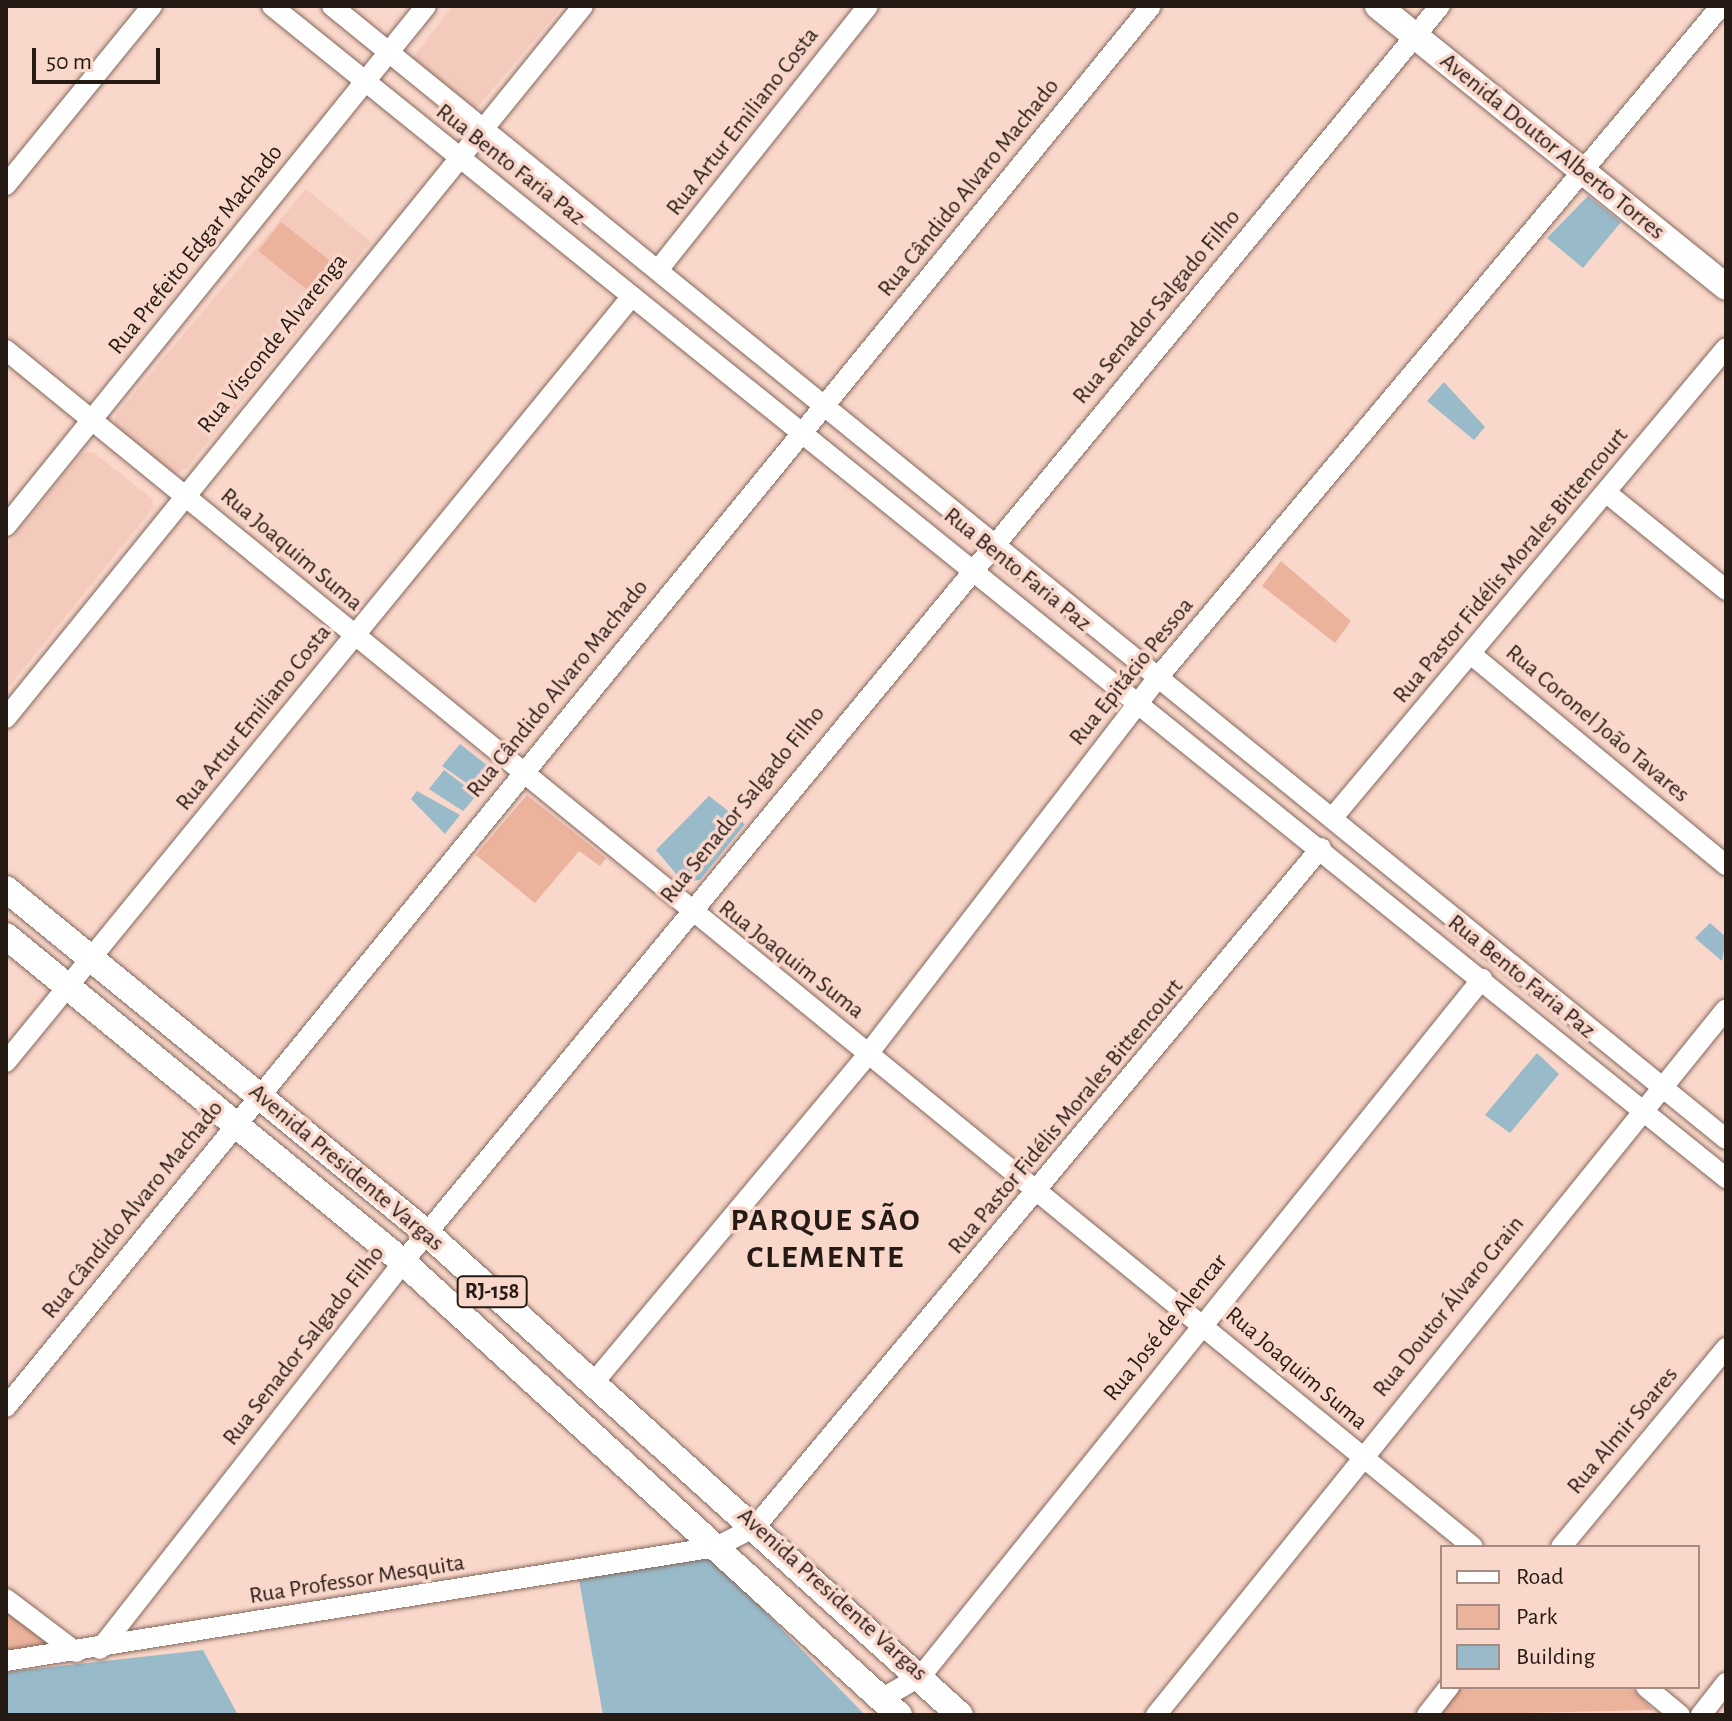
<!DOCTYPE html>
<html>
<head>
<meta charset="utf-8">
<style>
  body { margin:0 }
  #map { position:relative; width:1732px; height:1721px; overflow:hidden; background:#f9d7ca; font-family:"Alegreya Sans",sans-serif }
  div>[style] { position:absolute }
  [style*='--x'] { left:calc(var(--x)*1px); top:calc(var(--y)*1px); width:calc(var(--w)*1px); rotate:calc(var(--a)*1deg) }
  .built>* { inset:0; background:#f3cabb }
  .green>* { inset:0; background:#ebb29c }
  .building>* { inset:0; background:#99bac9 }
  .roads { filter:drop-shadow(0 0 2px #84675c) drop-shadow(0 0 2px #84675c) }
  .minor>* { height:20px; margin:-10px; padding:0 10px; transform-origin:10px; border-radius:10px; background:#fff }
  .major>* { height:26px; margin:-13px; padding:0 13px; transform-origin:13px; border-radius:13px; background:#fff }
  span { translate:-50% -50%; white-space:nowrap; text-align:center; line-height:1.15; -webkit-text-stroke:7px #f9d7ca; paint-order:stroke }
  .shield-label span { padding:2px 6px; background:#f9d7ca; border:2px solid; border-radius:6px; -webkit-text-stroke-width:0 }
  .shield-label { font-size:22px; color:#261a15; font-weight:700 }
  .street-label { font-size:24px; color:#261a15 }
  .district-label { font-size:32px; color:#261a15; font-weight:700; letter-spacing:2px }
  .frame { position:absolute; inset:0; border:8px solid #261a15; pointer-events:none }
  .legend { position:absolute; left:1440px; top:1545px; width:260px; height:144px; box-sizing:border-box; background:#f9d7ca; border:2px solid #a58b82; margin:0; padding:10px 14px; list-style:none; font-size:24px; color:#261a15 }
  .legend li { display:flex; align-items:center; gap:16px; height:40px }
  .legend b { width:40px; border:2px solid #a58b82 }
  .scale { position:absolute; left:32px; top:48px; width:128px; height:36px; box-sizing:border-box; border:4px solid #261a15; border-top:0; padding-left:10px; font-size:24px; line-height:28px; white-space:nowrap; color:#261a15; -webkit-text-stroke:6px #f9d7ca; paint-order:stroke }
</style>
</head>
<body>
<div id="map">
  <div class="built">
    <i style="clip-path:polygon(452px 6px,563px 6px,476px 109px,413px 58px)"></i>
    <i style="clip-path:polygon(306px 189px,371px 242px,186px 469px,172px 475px,115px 428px,115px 416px)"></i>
    <i style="clip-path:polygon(93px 452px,152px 499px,153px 508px,6px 690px,6px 546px,82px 453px)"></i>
  </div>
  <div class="green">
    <i style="clip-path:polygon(281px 222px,338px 267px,315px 296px,258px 251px)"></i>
    <i style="clip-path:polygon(1281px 561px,1351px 621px,1335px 643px,1262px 586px)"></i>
    <i style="clip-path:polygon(527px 795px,606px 858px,600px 866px,579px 851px,535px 903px,476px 855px)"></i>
    <i style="clip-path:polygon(6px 1606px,64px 1649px,6px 1657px)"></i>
    <i style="clip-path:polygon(1458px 1687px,1631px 1687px,1653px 1710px,1436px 1715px)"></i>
  </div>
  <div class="building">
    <i style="clip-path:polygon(1588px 196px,1621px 222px,1583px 268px,1547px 238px)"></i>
    <i style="clip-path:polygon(1444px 382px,1485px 427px,1474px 440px,1427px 401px)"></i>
    <i style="clip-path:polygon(460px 744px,497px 773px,481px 793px,442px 766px)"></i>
    <i style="clip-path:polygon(444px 770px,477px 795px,463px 811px,429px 789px)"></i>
    <i style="clip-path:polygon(417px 791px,460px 815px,445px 834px,411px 799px)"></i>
    <i style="clip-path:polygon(709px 796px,745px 824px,700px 880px,683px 882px,656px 850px)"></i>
    <i style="clip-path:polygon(1710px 923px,1726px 937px,1722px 961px,1695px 938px)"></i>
    <i style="clip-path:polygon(1537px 1053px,1559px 1074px,1510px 1133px,1485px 1115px)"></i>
    <i style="clip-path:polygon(709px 1554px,865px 1715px,603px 1715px,579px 1580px)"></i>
    <i style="clip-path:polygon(203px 1650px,238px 1715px,6px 1715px,6px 1672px)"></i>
  </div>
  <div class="roads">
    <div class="minor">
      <i style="--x:272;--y:6;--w:1868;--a:38.87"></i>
      <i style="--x:332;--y:6;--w:1796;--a:39.1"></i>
      <i style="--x:6;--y:185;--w:231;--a:-50.8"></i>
      <i style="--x:658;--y:270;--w:337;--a:-51.5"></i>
      <i style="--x:6;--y:350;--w:1893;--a:39.21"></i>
      <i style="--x:1608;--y:494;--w:152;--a:39.1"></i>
      <i style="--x:6;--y:526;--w:668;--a:-51.07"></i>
      <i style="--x:1472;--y:655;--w:330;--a:39.6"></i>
      <i style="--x:6;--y:718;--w:916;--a:-50.98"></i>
      <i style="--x:1334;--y:816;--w:610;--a:-50.05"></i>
      <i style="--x:6;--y:1062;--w:989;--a:-50.74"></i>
      <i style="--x:595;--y:1381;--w:426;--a:-50.1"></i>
      <i style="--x:868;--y:1054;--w:478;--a:-52.4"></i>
      <i style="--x:1160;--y:675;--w:873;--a:-50.02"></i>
      <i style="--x:6;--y:1407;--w:1809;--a:-50.74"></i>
      <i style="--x:1561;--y:1547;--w:259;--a:-50.3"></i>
      <i style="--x:6;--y:1599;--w:88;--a:37.1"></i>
      <i style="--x:100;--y:1649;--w:492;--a:-51.9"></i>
      <i style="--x:403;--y:1262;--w:1629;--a:-50.46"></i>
      <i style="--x:6;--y:1661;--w:719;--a:-9.12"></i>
      <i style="--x:716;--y:1547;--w:44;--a:-27.1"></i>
      <i style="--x:755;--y:1527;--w:884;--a:-50.19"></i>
      <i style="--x:1646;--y:1687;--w:44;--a:39.5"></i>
      <i style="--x:881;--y:1699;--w:46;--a:-29.9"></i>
      <i style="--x:921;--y:1676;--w:895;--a:-51.17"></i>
      <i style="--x:1156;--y:1715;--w:907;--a:-51.08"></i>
      <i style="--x:1427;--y:1715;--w:36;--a:-52"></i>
      <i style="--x:1701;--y:1715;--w:41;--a:-52"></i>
    </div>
    <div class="major">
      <i style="--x:1378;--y:6;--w:447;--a:38.9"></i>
      <i style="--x:6;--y:889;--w:545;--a:39.27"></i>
      <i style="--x:428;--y:1234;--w:717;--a:42.12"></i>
      <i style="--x:6;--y:936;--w:514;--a:39.39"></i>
      <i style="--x:403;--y:1262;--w:672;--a:42.41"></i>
    </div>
  </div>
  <div class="shield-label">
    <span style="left:492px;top:1292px">RJ-158</span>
  </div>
  <div class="street-label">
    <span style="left:743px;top:122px;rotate:-52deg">Rua Artur Emiliano Costa</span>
    <span style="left:1552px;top:147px;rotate:39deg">Avenida Doutor Alberto Torres</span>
    <span style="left:510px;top:165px;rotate:38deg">Rua Bento Faria Paz</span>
    <span style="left:969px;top:188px;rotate:-51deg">Rua Cândido Alvaro Machado</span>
    <span style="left:196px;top:250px;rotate:-51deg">Rua Prefeito Edgar Machado</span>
    <span style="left:1157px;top:307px;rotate:-50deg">Rua Senador Salgado Filho</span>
    <span style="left:273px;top:344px;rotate:-51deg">Rua Visconde Alvarenga</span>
    <span style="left:291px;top:550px;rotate:40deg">Rua Joaquim Suma</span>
    <span style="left:1511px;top:566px;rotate:-50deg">Rua Pastor Fidélis Morales Bittencourt</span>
    <span style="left:1017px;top:570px;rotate:39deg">Rua Bento Faria Paz</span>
    <span style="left:1132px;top:672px;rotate:-51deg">Rua Epitácio Pessoa</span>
    <span style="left:558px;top:689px;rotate:-51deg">Rua Cândido Alvaro Machado</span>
    <span style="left:254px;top:718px;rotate:-51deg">Rua Artur Emiliano Costa</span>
    <span style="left:1597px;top:724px;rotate:40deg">Rua Coronel João Tavares</span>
    <span style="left:743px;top:805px;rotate:-51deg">Rua Senador Salgado Filho</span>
    <span style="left:791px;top:960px;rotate:38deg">Rua Joaquim Suma</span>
    <span style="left:1521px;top:977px;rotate:39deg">Rua Bento Faria Paz</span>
    <span style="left:1066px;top:1117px;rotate:-50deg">Rua Pastor Fidélis Morales Bittencourt</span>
    <span style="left:346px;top:1168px;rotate:40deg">Avenida Presidente Vargas</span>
    <span style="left:133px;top:1210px;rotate:-51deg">Rua Cândido Alvaro Machado</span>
    <span style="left:1449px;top:1307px;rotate:-51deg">Rua Doutor Álvaro Grain</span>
    <span style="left:1166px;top:1328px;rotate:-51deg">Rua José de Alencar</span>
    <span style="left:304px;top:1346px;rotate:-52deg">Rua Senador Salgado Filho</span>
    <span style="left:1296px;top:1369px;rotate:40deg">Rua Joaquim Suma</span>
    <span style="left:1623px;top:1431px;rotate:-50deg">Rua Almir Soares</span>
    <span style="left:357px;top:1580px;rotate:-9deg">Rua Professor Mesquita</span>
    <span style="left:832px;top:1595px;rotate:42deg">Avenida Presidente Vargas</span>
  </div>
  <div class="district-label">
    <span style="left:826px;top:1239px">PARQUE SÃO<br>CLEMENTE</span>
  </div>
  <div class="frame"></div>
  <ul class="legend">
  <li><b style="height:10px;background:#fff"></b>Road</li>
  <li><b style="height:22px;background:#ebb29c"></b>Park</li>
  <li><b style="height:22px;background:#99bac9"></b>Building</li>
  </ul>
  <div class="scale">50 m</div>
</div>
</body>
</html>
